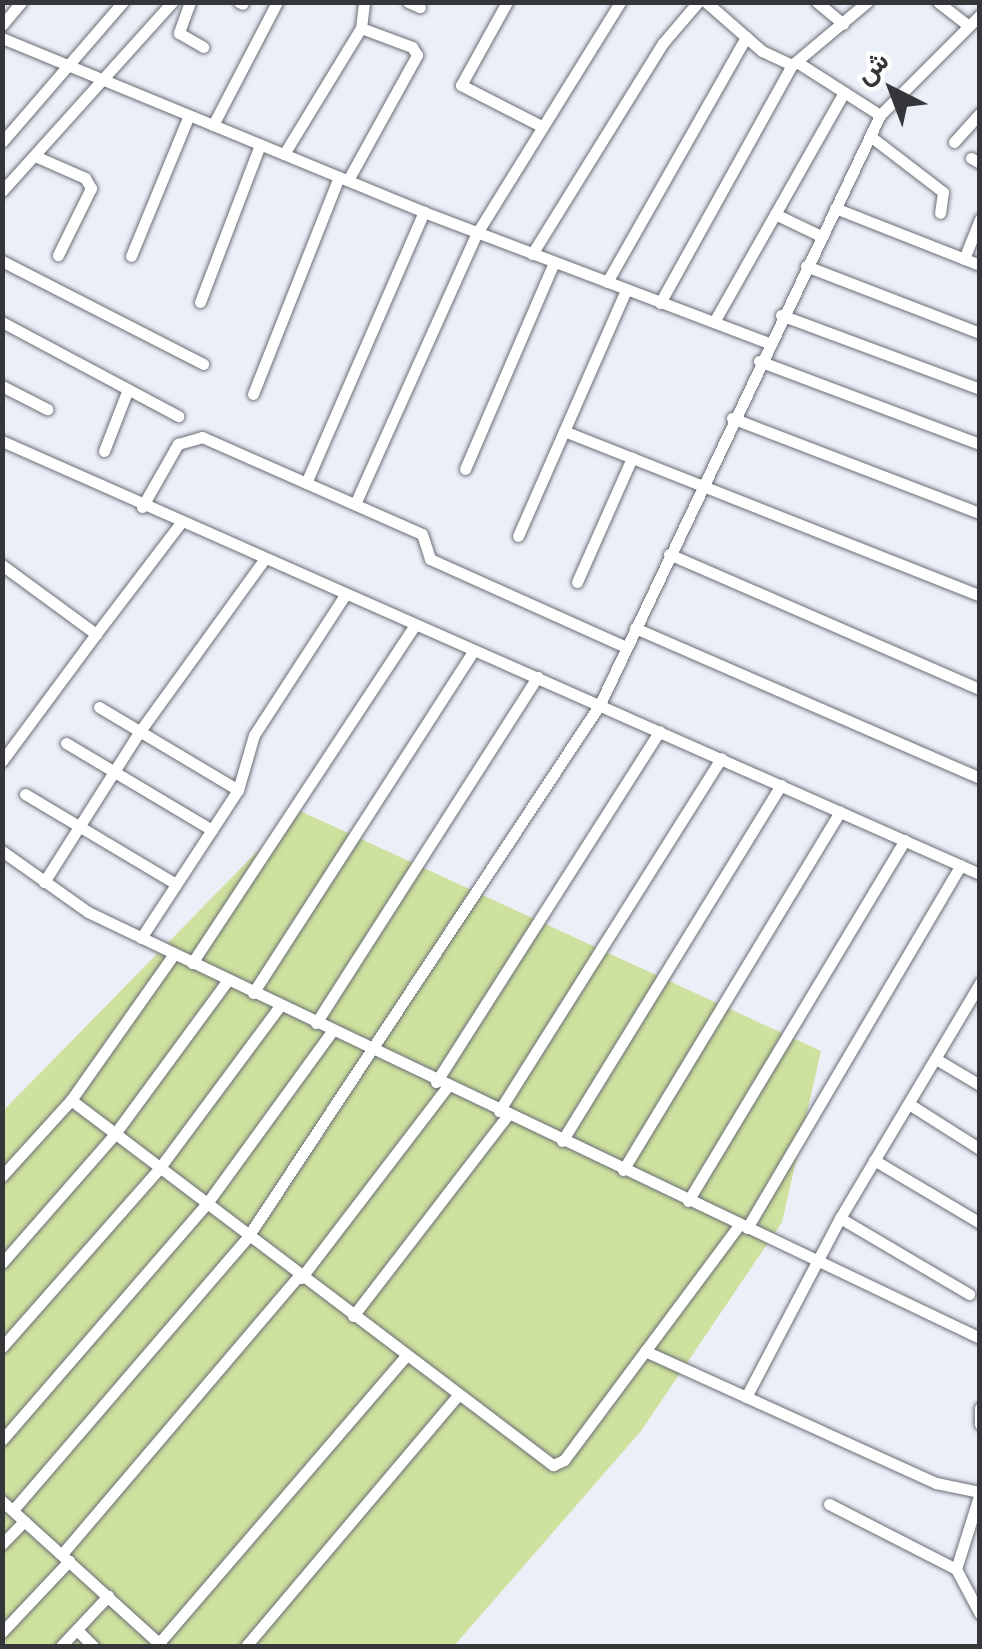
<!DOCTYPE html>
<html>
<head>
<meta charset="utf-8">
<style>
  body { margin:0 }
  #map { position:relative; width:982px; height:1649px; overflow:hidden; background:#ebeff8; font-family:"Nunito Sans",Vazirmatn,sans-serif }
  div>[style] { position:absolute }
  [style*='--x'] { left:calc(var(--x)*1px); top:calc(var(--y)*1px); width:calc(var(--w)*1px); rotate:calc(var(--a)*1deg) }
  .green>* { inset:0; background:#cee19e }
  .roads { filter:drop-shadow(0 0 2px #696d74) drop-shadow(0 0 2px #696d74) }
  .minor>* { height:11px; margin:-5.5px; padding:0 5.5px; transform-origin:5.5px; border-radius:5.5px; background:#fff }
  span { translate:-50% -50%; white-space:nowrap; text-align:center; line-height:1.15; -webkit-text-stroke:10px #fff; paint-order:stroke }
  .frame { position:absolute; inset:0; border:5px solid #34363a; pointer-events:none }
  .north { position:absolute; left:842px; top:40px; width:100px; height:100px; -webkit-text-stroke:8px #fff; paint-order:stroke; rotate:318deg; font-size:28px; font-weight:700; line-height:40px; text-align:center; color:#34363a }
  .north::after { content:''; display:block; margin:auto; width:35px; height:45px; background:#34363a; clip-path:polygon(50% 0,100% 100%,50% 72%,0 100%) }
</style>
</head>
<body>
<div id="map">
  <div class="green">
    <i style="clip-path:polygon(298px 810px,821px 1051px,782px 1222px,641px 1431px,454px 1646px,3px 1646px,3px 1111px)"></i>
  </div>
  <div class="roads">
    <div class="minor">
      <i style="--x:190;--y:2;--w:33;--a:110"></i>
      <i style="--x:179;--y:33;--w:28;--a:30"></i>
      <i style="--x:239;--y:2;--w:4;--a:27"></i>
      <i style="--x:408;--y:2;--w:13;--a:23"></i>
      <i style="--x:507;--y:2;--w:95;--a:119"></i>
      <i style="--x:461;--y:85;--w:90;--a:27.1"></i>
      <i style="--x:706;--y:2;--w:74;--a:41.2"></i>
      <i style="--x:762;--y:51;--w:33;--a:25"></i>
      <i style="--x:792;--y:65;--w:98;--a:-40"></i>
      <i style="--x:817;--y:2;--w:34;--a:40"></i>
      <i style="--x:938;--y:2;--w:37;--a:38"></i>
      <i style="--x:2;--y:25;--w:30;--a:-50"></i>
      <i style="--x:2;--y:38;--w:456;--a:22.4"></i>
      <i style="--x:424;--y:212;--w:367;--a:20.8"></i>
      <i style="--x:800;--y:64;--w:95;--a:32.5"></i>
      <i style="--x:213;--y:125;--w:139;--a:-62.5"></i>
      <i style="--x:870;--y:136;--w:92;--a:37.5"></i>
      <i style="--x:943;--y:192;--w:21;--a:98"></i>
      <i style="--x:2;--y:142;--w:185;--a:-49.2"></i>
      <i style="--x:954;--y:142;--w:39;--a:-48"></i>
      <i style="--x:284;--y:154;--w:148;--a:-58.6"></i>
      <i style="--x:361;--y:28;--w:26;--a:-83"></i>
      <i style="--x:35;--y:156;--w:55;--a:23.7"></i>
      <i style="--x:85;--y:178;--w:12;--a:59"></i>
      <i style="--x:91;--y:188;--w:75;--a:116.2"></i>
      <i style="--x:971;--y:158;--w:10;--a:29"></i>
      <i style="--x:348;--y:180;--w:143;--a:-61.1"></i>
      <i style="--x:417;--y:55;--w:9;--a:-122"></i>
      <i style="--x:412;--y:47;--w:54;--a:-159.6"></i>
      <i style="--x:2;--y:191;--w:254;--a:-48"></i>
      <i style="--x:835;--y:208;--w:156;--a:21.5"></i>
      <i style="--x:775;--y:214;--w:51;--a:25.6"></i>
      <i style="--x:532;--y:254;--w:248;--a:-58.2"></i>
      <i style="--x:663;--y:43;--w:54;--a:-49.5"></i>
      <i style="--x:131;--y:256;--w:152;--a:-67.6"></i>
      <i style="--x:964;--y:259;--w:43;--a:-68.2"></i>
      <i style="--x:2;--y:261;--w:226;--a:27.1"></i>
      <i style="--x:806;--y:266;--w:186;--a:21.1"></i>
      <i style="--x:607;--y:282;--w:282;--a:-60.4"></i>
      <i style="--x:200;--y:302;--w:168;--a:-69.1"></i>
      <i style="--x:660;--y:303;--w:272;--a:-61"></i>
      <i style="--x:781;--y:315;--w:212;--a:20.4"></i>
      <i style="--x:2;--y:322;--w:200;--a:28.1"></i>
      <i style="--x:714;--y:322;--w:264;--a:-60.5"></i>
      <i style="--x:759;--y:361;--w:236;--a:20.6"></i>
      <i style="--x:2;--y:386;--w:51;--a:27.1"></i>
      <i style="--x:253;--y:394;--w:233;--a:-68.4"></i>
      <i style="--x:732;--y:418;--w:266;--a:21"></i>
      <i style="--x:564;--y:431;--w:448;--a:21.6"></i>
      <i style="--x:2;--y:441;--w:1070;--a:23.88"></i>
      <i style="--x:104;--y:451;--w:66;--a:-68.8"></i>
      <i style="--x:465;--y:469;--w:225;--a:-66.7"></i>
      <i style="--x:306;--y:483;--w:296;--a:-66.5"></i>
      <i style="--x:355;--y:504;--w:297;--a:-65.8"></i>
      <i style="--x:477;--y:233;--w:272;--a:-58.2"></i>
      <i style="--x:142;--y:507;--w:73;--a:-60.3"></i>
      <i style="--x:178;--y:444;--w:25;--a:-16"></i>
      <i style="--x:202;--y:437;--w:240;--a:23.8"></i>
      <i style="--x:422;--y:534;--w:26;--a:72"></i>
      <i style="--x:430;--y:559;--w:215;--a:24.2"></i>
      <i style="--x:518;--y:536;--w:269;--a:-66.3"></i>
      <i style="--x:669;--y:554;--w:339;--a:23.5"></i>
      <i style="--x:2;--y:565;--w:117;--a:36.3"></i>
      <i style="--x:96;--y:634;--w:137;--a:-52.7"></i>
      <i style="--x:577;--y:582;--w:136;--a:-66.1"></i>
      <i style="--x:635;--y:628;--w:376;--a:23.5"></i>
      <i style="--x:99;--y:707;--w:162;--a:30.8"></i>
      <i style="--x:66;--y:743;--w:170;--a:30.8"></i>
      <i style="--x:2;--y:761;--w:158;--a:-53.5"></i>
      <i style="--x:25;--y:794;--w:176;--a:30.8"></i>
      <i style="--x:2;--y:851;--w:105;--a:35.3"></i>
      <i style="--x:88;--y:912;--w:989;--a:25.53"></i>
      <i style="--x:44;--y:882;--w:179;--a:-57.6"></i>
      <i style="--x:140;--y:731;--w:211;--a:-54.1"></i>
      <i style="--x:141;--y:938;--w:177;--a:-56.8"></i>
      <i style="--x:238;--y:790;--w:57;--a:-73.8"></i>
      <i style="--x:254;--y:735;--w:167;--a:-57"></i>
      <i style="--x:192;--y:963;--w:405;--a:-56.6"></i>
      <i style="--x:253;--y:993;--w:408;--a:-57.2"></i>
      <i style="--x:316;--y:1023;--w:411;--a:-57.4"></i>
      <i style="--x:936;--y:1059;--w:51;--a:30.6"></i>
      <i style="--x:436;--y:1082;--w:416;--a:-57.5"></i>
      <i style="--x:71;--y:1100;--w:605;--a:37.14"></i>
      <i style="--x:553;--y:1465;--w:12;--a:-24"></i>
      <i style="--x:564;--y:1460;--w:293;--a:-53.3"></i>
      <i style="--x:909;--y:1104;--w:84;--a:32.4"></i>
      <i style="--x:499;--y:1111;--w:417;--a:-57.8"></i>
      <i style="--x:562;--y:1141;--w:418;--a:-58.4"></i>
      <i style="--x:874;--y:1160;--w:123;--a:30.7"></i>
      <i style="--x:623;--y:1170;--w:419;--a:-58.8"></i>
      <i style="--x:2;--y:1176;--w:103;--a:-47.8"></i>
      <i style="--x:71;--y:1100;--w:179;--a:-54.8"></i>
      <i style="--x:688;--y:1201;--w:421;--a:-59"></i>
      <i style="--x:840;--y:1218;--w:150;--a:30.5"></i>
      <i style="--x:747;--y:1228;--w:421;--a:-59.5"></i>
      <i style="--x:2;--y:1263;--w:170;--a:-48.8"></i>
      <i style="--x:114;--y:1135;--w:192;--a:-53.7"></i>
      <i style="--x:301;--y:1278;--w:240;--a:-52.6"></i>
      <i style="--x:353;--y:1316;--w:254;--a:-52.4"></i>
      <i style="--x:2;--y:1347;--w:236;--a:-48.6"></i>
      <i style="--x:158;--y:1170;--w:204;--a:-53.4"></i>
      <i style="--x:645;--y:1351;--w:320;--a:24.4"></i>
      <i style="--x:936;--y:1483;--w:45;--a:11.6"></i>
      <i style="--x:746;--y:1397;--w:202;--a:-62.3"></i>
      <i style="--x:840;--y:1218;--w:274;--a:-59.2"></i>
      <i style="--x:980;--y:1408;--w:16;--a:90"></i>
      <i style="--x:2;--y:1440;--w:310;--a:-49.1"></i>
      <i style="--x:205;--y:1206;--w:216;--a:-54"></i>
      <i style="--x:980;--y:1493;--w:80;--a:107.5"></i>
      <i style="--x:956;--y:1569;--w:51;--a:61.9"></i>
      <i style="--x:2;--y:1501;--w:216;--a:42.2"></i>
      <i style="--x:829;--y:1504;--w:143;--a:27.1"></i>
      <i style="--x:13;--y:1510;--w:359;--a:-49.3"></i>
      <i style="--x:247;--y:1238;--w:640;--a:-56.53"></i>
      <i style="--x:600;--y:704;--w:652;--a:-64.57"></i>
      <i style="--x:880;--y:115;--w:141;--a:-45"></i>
      <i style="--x:2;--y:1544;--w:32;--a:-46"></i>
      <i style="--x:62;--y:1554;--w:365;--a:-49.6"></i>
      <i style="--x:77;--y:1630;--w:23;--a:45"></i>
      <i style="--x:2;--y:1632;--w:98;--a:-46.7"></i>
      <i style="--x:159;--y:1643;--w:379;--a:-49.3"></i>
      <i style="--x:61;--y:1646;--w:69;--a:-46.8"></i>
      <i style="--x:246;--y:1646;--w:329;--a:-49.8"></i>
    </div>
  </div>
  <div class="frame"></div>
  <div class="north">ش</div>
</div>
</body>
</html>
